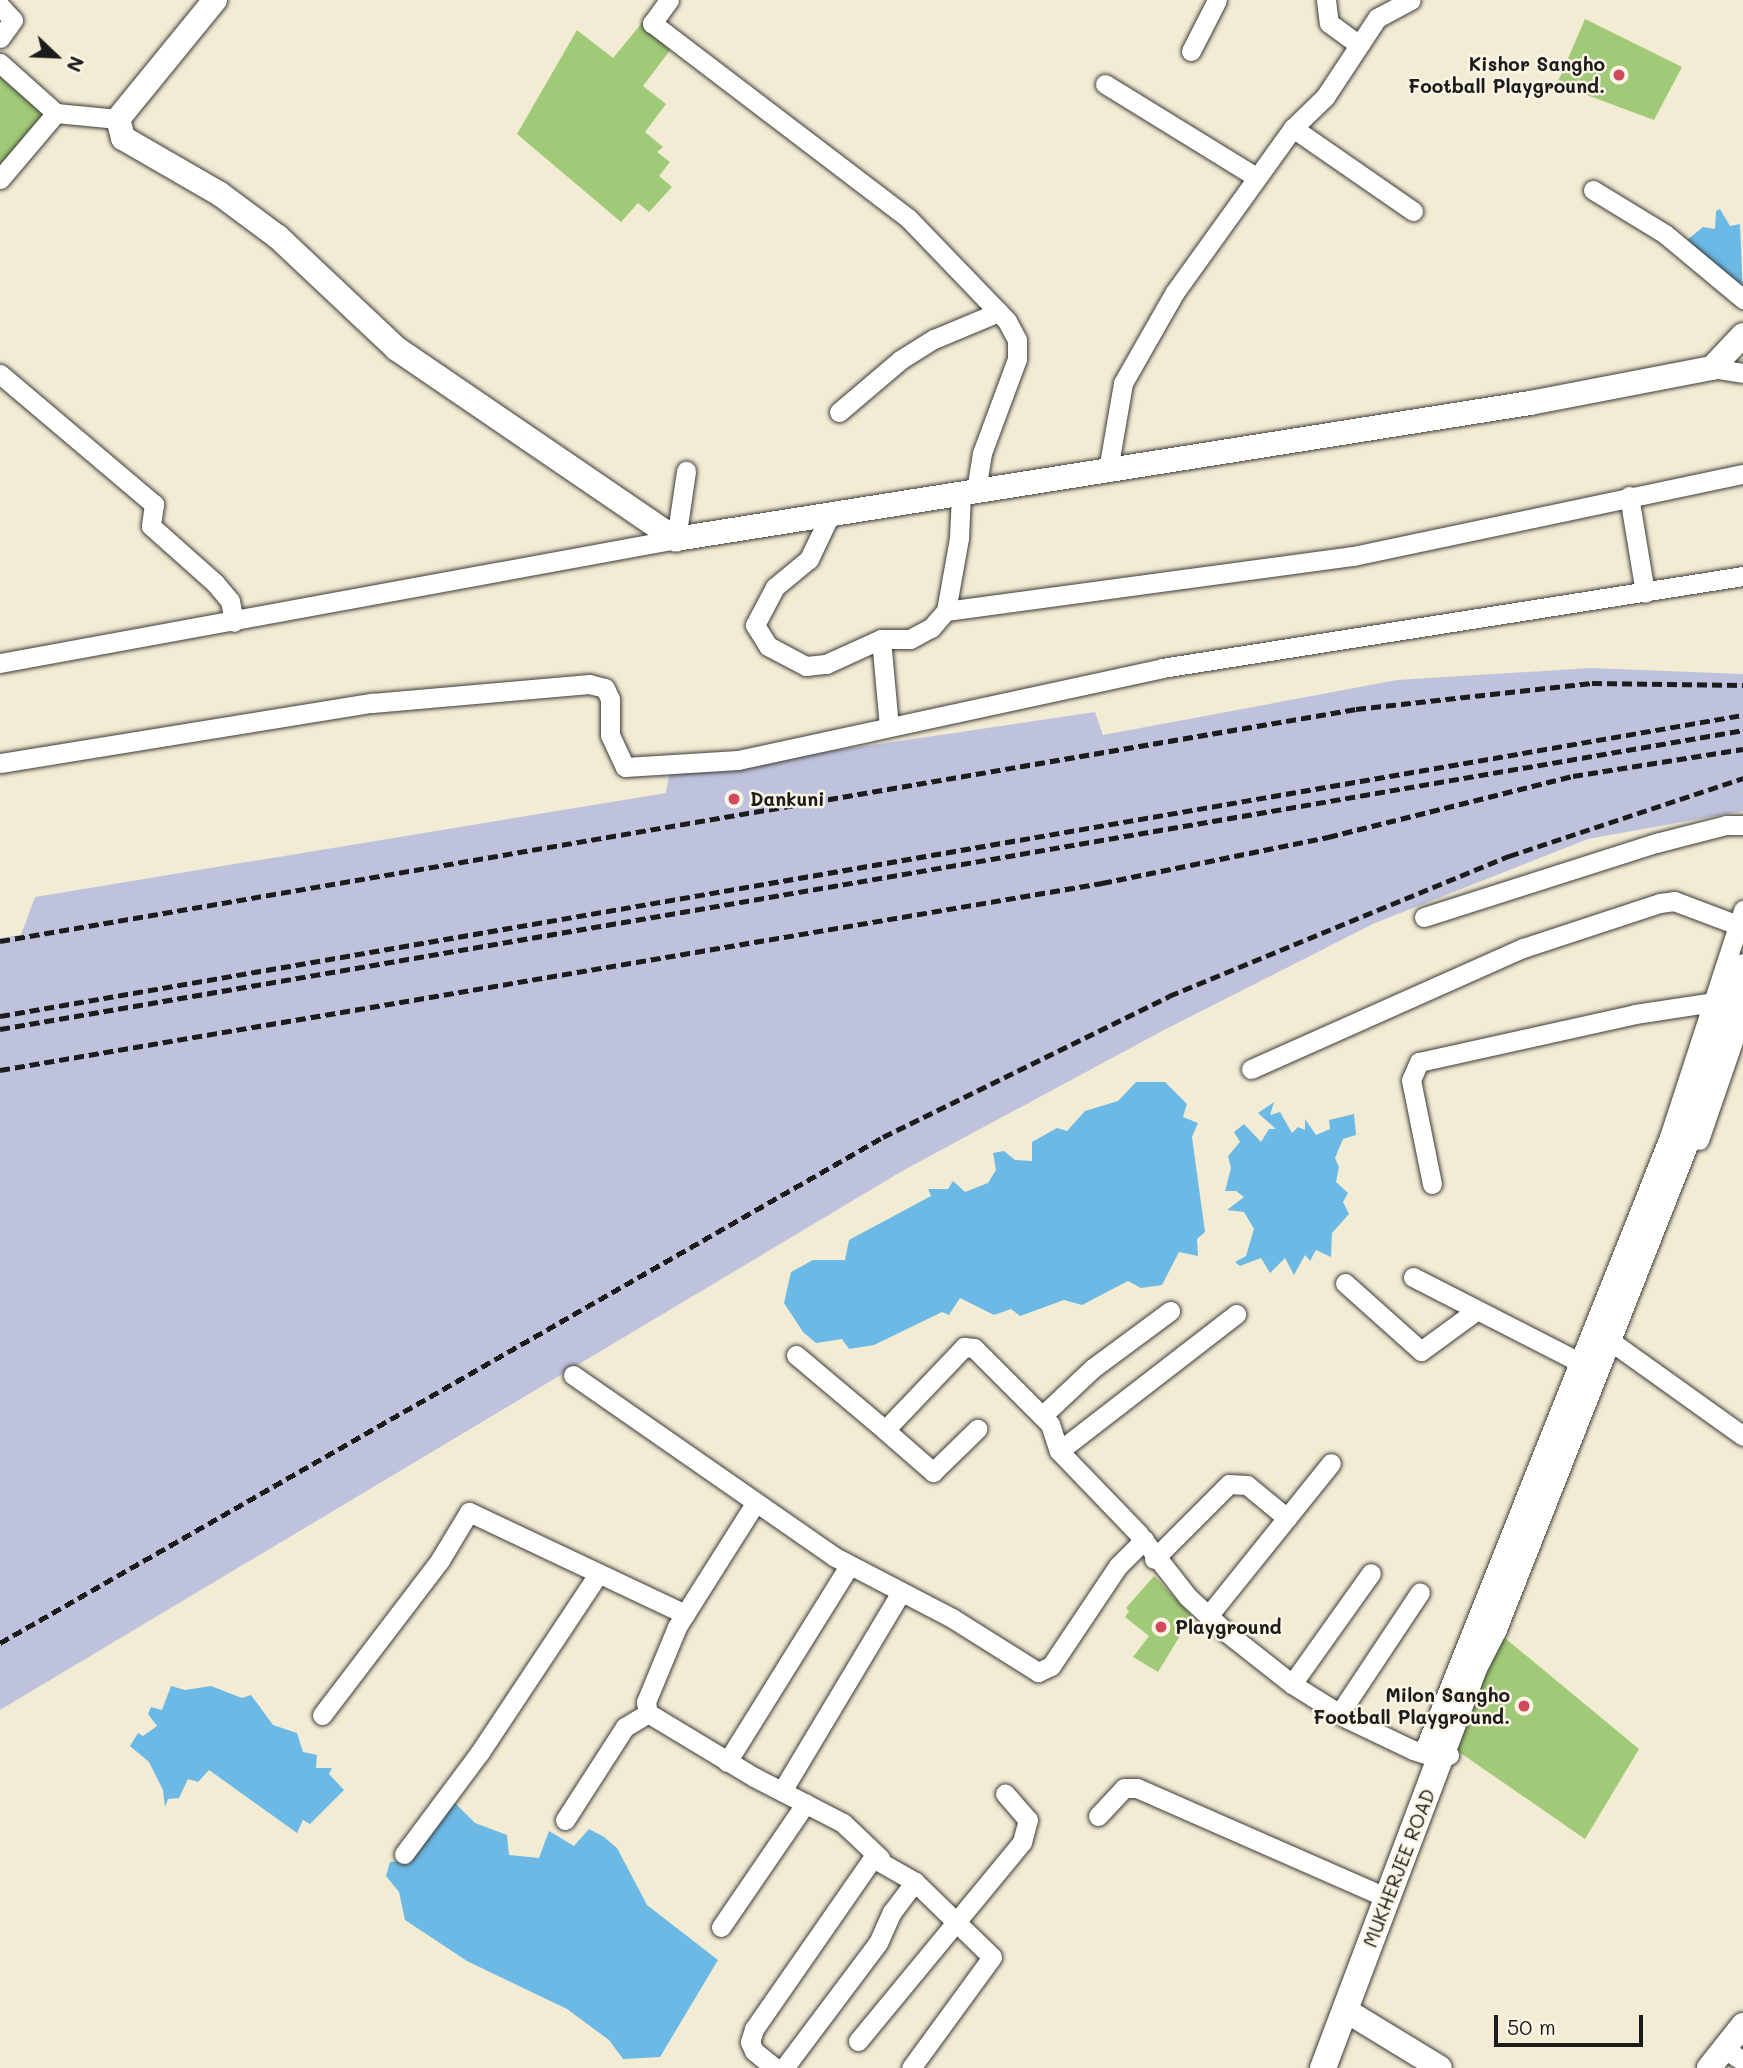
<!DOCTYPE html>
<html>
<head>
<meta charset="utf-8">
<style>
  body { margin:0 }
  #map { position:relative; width:1743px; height:2068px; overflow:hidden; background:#f3ecd4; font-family:Mali,sans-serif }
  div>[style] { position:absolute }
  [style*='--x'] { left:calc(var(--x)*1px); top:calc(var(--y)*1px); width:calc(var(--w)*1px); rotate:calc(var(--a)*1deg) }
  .industrial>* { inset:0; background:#bfc2dd }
  .green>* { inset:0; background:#a0ca77 }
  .water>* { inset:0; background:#6cb9e6 }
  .roads { filter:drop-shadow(0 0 2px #3c3b38) drop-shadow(0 0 2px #3c3b38) }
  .minor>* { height:19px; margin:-9.5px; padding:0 9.5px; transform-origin:9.5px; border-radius:9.5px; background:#fff }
  .tertiary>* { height:24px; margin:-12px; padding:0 12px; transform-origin:12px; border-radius:12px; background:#fff }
  .secondary>* { height:26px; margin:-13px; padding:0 13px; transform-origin:13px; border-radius:13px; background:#fff }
  .rail>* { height:5px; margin-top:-2.5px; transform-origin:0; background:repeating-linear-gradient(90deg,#1c1c1c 0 10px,transparent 0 15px) }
  .dots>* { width:19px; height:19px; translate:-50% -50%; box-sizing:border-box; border:4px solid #fcf5e5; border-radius:50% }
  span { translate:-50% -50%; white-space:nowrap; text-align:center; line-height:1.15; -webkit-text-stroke:5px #fcf5e5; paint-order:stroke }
  .poi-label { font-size:19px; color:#1c1c1c; font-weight:700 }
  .right { translate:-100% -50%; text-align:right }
  .left { translate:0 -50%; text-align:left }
  .street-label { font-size:19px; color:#1c1c1c }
  .north { position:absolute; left:21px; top:21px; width:70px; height:70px; -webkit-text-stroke:5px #fcf5e5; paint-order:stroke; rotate:113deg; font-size:19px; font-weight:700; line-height:28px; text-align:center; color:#1c1c1c }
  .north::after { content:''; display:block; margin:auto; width:24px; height:32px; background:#1c1c1c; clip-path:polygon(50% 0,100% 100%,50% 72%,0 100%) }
  .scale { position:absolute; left:1494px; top:2015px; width:149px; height:32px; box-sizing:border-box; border:4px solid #1c1c1c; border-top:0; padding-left:9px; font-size:21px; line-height:24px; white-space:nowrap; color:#1c1c1c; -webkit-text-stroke:5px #fcf5e5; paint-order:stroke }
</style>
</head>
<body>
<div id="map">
  <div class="industrial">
    <i style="clip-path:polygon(1591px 668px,1743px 674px,1743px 811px,1588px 839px,1375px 923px,1164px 1030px,904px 1170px,0 1710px,0 938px,21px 935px,35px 897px,666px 793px,669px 775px,1095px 712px,1103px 735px,1397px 680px)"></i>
  </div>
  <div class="green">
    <i style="clip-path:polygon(646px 18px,677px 41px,643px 86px,666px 104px,645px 132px,663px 147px,657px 152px,670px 162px,659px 176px,672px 187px,649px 212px,638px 203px,621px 222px,517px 134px,577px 30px,613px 58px)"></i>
    <i style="clip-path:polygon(1585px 19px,1682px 67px,1654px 120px,1557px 84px)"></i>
    <i style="clip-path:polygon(0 77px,51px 120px,0 179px)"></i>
    <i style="clip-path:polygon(1154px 1576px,1192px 1616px,1158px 1672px,1133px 1657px,1149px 1636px,1125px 1617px,1129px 1611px,1126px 1608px)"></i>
    <i style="clip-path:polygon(1494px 1629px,1639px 1749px,1585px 1839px,1446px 1743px)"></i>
  </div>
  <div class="water">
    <i style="clip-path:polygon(1720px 209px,1730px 226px,1740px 224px,1743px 297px,1687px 240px,1703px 227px,1715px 229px,1716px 211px)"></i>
    <i style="clip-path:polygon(1136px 1082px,1165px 1082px,1187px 1104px,1183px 1117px,1198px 1123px,1192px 1137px,1205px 1232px,1197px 1239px,1198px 1256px,1179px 1252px,1162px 1285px,1141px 1288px,1128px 1281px,1082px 1305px,1064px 1300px,1020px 1316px,1011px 1309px,994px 1315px,960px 1298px,949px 1315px,942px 1312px,874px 1345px,849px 1349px,842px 1339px,816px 1343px,803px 1332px,784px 1303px,791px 1272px,813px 1260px,845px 1260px,849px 1240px,931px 1196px,928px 1189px,948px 1189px,953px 1181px,965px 1192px,988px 1183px,996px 1170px,993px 1153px,1004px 1151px,1015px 1160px,1032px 1161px,1032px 1142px,1057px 1128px,1067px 1131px,1085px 1111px,1118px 1101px)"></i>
    <i style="clip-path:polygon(1274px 1102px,1270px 1115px,1280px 1112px,1292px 1133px,1298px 1127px,1305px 1130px,1305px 1119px,1316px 1135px,1330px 1129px,1329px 1120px,1354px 1114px,1356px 1135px,1343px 1139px,1335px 1158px,1339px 1167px,1336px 1182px,1348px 1193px,1343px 1202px,1349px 1214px,1332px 1233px,1331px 1257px,1316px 1250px,1310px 1261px,1305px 1255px,1294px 1275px,1285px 1258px,1270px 1273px,1261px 1258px,1240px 1266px,1235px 1262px,1246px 1256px,1254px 1229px,1244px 1212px,1227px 1210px,1244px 1197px,1236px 1191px,1225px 1191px,1231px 1168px,1228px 1156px,1240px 1142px,1234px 1132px,1244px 1124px,1261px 1142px,1269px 1129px,1276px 1129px,1258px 1113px)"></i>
    <i style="clip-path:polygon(171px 1686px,185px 1690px,211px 1686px,242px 1698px,251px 1695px,273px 1725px,297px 1733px,303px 1752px,317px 1755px,316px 1768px,332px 1768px,329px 1774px,344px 1790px,310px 1824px,303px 1820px,297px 1833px,209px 1770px,198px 1782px,188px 1779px,179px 1798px,168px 1799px,165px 1807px,163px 1790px,149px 1762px,130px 1746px,138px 1733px,143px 1736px,157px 1726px,148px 1714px,151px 1707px,162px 1710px)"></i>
    <i style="clip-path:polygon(448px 1796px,475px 1823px,507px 1835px,509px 1855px,539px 1858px,549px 1831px,574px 1846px,589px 1829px,604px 1837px,617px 1848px,647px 1905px,718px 1960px,660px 2057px,623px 2059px,609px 2040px,567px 2009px,467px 1961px,405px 1920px,399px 1892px,386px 1876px,390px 1862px,403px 1861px)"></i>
  </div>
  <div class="roads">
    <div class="minor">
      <i style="--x:669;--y:0;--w:29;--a:126"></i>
      <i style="--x:652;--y:23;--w:323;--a:37.3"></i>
      <i style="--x:909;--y:219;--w:141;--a:46.1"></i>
      <i style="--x:1007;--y:321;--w:21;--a:62"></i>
      <i style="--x:1017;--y:340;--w:19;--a:90"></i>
      <i style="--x:1017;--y:359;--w:100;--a:110.4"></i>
      <i style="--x:982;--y:453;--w:36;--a:99"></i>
      <i style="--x:1326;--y:0;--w:23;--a:83"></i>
      <i style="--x:1329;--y:23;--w:37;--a:36"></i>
      <i style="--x:0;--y:6;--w:19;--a:47"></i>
      <i style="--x:13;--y:20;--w:22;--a:126"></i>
      <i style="--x:1191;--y:51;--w:57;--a:-63"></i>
      <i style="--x:0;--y:63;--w:75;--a:41.8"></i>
      <i style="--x:56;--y:113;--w:62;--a:5.5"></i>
      <i style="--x:1105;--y:84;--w:177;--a:31.6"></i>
      <i style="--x:1293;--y:128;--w:146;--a:34.7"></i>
      <i style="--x:0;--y:179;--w:87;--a:-49.7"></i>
      <i style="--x:1593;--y:190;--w:84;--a:31.4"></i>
      <i style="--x:1665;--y:234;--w:102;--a:39.8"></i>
      <i style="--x:1712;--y:368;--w:31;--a:9"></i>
      <i style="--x:0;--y:374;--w:202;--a:40.2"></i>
      <i style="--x:154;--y:504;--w:22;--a:98"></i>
      <i style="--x:151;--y:526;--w:86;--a:41.7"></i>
      <i style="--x:215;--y:583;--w:23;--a:50"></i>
      <i style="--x:230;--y:601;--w:21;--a:79"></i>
      <i style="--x:839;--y:412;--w:80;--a:-40.4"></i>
      <i style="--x:900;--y:360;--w:40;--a:-32"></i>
      <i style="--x:934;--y:339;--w:70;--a:-22.6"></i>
      <i style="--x:1108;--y:470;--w:88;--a:-80.2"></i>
      <i style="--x:1123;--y:383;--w:105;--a:-60.3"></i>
      <i style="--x:1175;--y:292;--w:202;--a:-54.3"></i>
      <i style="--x:1293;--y:128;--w:45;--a:-44.1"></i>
      <i style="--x:1325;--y:97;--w:95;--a:-56.6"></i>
      <i style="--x:1377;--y:18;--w:38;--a:-28"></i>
      <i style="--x:1629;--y:496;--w:98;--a:80.6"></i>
      <i style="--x:829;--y:517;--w:47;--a:115.5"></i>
      <i style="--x:809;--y:559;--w:44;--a:140.5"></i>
      <i style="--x:775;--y:587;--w:43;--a:117.8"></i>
      <i style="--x:755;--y:625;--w:25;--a:58"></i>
      <i style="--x:768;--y:646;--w:43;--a:27.8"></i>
      <i style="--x:806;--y:666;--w:20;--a:-6"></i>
      <i style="--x:826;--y:664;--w:60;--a:-24.4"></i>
      <i style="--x:881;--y:639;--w:88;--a:84.8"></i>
      <i style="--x:946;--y:611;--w:74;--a:-79.9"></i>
      <i style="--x:959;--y:538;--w:44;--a:-87.4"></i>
      <i style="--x:881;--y:639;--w:29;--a:0"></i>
      <i style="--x:910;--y:639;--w:24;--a:-28"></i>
      <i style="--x:931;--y:628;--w:23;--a:-49"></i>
      <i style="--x:946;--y:611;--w:411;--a:-7.7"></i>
      <i style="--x:1353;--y:556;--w:399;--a:-11.9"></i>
      <i style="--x:0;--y:663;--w:687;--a:-10.39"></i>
      <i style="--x:676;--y:539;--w:69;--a:-81.6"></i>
      <i style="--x:0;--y:763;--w:377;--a:-9.2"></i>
      <i style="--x:372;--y:703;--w:218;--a:-5"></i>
      <i style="--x:589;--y:684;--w:16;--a:14"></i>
      <i style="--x:605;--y:688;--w:12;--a:66"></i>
      <i style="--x:610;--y:699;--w:36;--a:90"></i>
      <i style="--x:610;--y:735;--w:35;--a:65"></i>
      <i style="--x:625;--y:767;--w:113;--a:-3.5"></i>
      <i style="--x:738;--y:760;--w:434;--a:-12.2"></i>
      <i style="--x:1162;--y:668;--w:588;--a:-9"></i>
      <i style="--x:1424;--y:917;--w:244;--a:-17.7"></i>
      <i style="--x:1656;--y:843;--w:72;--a:-14.4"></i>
      <i style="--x:1726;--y:825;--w:17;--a:0"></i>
      <i style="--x:1251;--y:1069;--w:298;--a:-24"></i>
      <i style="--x:1523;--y:948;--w:144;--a:-18.2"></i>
      <i style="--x:1660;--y:903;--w:14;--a:-8"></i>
      <i style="--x:1674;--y:901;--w:74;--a:20.6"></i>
      <i style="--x:1699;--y:1140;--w:135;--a:-71"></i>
      <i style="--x:1432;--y:1184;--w:106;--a:-101.4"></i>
      <i style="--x:1411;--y:1080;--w:20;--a:-66"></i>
      <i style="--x:1419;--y:1062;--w:221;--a:-12.5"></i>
      <i style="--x:1635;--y:1014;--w:79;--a:-8.7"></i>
      <i style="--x:1413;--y:1277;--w:184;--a:27.1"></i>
      <i style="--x:1345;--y:1283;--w:102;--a:41.8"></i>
      <i style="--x:1421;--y:1351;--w:69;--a:-36.2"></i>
      <i style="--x:1616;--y:1345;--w:156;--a:35.6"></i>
      <i style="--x:796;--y:1355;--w:116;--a:40.1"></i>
      <i style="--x:885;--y:1430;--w:115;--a:-46.4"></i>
      <i style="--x:964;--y:1347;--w:10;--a:6"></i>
      <i style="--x:974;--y:1348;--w:107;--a:45"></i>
      <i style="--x:1050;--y:1424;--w:28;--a:72"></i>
      <i style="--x:1059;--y:1451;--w:114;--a:46.1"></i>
      <i style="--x:1138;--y:1533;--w:81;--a:52"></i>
      <i style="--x:1188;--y:1597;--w:52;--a:42.6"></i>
      <i style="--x:1226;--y:1632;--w:84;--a:38.2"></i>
      <i style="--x:1292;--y:1684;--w:66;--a:32"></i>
      <i style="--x:1348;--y:1719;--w:72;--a:25.5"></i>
      <i style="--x:1413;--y:1750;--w:28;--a:18"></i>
      <i style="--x:1440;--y:1759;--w:10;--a:-24"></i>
      <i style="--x:573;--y:1375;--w:319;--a:34.8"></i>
      <i style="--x:835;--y:1557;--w:132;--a:27.5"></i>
      <i style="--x:952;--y:1618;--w:102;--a:32.1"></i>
      <i style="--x:1038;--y:1672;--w:14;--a:-25"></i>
      <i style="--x:1051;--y:1666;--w:120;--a:-56.2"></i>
      <i style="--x:1118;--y:1566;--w:37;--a:-45"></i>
      <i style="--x:1042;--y:1416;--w:70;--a:-43.3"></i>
      <i style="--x:1093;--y:1368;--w:96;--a:-36.5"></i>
      <i style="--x:885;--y:1430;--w:64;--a:41.2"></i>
      <i style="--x:933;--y:1472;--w:62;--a:-44.3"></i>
      <i style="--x:1059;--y:1451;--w:224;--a:-37.7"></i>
      <i style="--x:754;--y:1505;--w:144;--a:122.3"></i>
      <i style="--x:677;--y:1627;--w:81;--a:112.5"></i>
      <i style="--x:646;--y:1702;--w:11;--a:80"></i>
      <i style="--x:648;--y:1713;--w:124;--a:31.1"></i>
      <i style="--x:754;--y:1777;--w:100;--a:27.3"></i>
      <i style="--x:843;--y:1823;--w:51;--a:43.4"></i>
      <i style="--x:1154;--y:1559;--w:106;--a:-45"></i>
      <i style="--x:1229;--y:1484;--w:18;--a:3"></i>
      <i style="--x:1247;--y:1485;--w:52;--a:39.5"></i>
      <i style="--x:1208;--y:1616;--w:196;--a:-51.2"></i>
      <i style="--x:1292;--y:1684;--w:136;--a:-54.6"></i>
      <i style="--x:1339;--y:1714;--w:146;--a:-56.4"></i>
      <i style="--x:322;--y:1715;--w:195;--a:-52.7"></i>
      <i style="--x:440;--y:1560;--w:56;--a:-58.9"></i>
      <i style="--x:469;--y:1512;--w:239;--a:25.3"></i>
      <i style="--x:1423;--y:1753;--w:663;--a:-68.23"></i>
      <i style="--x:1669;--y:1137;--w:239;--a:-71.9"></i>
      <i style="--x:727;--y:1762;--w:231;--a:-58.1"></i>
      <i style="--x:782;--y:1791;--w:232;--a:-59.1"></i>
      <i style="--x:1098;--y:1816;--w:38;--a:-47"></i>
      <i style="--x:1124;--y:1788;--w:13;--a:0"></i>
      <i style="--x:1137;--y:1788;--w:273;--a:23.7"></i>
      <i style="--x:565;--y:1820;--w:111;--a:-57.2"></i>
      <i style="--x:625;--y:1727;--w:27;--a:-31"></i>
      <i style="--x:404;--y:1854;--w:127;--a:-53.3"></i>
      <i style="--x:480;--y:1752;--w:211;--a:-56.4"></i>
      <i style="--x:721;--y:1927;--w:150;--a:-55.6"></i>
      <i style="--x:858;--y:2041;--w:258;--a:-50.5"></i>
      <i style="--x:1022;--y:1842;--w:23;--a:-75"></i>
      <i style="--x:1028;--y:1820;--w:35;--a:-131"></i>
      <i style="--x:1724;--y:2049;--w:22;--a:32"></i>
      <i style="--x:775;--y:2068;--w:27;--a:-141"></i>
      <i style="--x:754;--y:2051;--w:10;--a:-114"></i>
      <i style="--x:750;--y:2042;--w:14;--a:-73"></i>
      <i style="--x:754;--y:2029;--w:208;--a:-55.2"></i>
      <i style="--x:873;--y:1858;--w:48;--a:29.7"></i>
      <i style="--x:915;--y:1882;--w:107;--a:44.2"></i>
      <i style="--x:992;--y:1957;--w:137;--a:126.1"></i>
      <i style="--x:784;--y:2068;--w:156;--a:-53.1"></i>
      <i style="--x:878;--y:1943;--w:34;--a:-66"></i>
      <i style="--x:892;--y:1912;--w:38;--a:-53"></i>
    </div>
    <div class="tertiary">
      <i style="--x:215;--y:0;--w:154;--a:129.2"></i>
      <i style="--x:118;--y:119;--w:20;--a:75"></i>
      <i style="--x:123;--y:138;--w:112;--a:30"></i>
      <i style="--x:220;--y:194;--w:72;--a:36.6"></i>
      <i style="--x:278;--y:237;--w:163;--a:43.3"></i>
      <i style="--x:397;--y:349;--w:338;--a:34.3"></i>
      <i style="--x:676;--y:539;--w:865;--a:-9.05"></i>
      <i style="--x:1530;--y:403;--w:185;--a:-10.9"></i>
      <i style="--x:1712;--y:368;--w:45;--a:-46.8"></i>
      <i style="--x:1345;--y:2010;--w:111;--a:31.4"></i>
      <i style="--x:1709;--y:2068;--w:55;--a:-51.7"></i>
    </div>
    <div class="secondary">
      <i style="--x:1323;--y:2068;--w:428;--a:-69.3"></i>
      <i style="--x:1474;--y:1668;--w:44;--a:-62.9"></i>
      <i style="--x:1494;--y:1629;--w:531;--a:-68.46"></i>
      <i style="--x:1689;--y:1135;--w:176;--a:-72.2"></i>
    </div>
  </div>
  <div class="rail">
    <i style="--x:0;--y:941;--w:1376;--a:-9.71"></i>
    <i style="--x:1356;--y:709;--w:237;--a:-6.3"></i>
    <i style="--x:1592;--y:683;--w:151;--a:0.8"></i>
    <i style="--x:0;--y:1016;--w:1769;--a:-9.8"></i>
    <i style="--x:0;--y:1029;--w:1768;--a:-9.73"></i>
    <i style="--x:0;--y:1070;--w:1118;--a:-9.63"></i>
    <i style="--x:1102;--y:883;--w:231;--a:-11.5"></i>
    <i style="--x:1328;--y:837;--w:252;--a:-14"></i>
    <i style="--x:1573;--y:776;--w:172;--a:-9"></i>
    <i style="--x:0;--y:1643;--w:1018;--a:-29.81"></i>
    <i style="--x:883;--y:1137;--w:319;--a:-26.2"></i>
    <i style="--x:1169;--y:996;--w:368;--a:-22.4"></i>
    <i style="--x:1509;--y:856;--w:247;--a:-18.4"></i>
  </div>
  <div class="dots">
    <i style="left:1619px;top:75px;background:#d1495b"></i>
    <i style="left:734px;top:799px;background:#d1495b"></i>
    <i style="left:1161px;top:1627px;background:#d1495b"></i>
    <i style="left:1524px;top:1706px;background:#d1495b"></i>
  </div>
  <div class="poi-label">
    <span class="right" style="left:1605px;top:75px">Kishor Sangho<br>Football Playground.</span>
    <span class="left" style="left:750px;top:799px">Dankuni</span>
    <span class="left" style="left:1175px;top:1627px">Playground</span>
    <span class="right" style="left:1510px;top:1706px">Milon Sangho<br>Football Playground.</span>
  </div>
  <div class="street-label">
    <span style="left:1399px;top:1868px;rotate:-69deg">MUKHERJEE ROAD</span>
  </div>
  <div class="north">N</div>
  <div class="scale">50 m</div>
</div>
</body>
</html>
